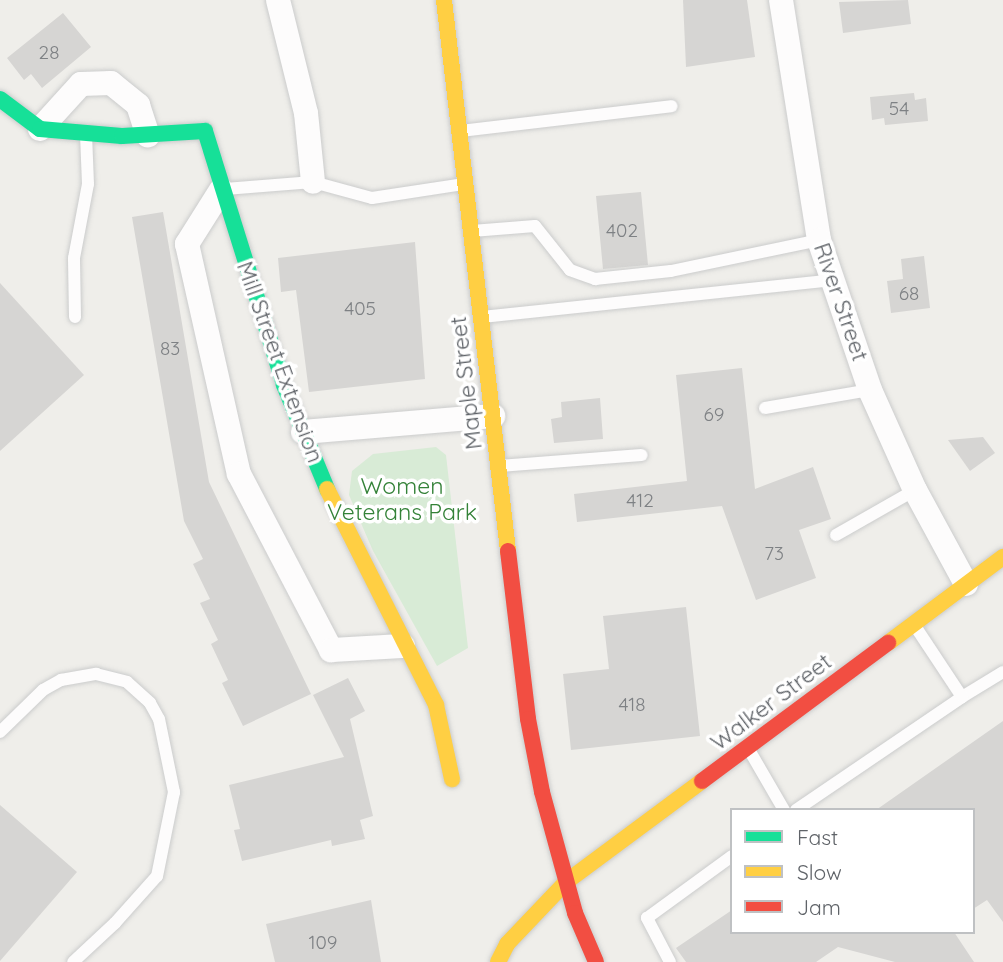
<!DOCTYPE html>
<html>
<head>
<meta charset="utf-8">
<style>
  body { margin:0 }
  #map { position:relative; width:1003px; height:962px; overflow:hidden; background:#efeeea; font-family:Quicksand,sans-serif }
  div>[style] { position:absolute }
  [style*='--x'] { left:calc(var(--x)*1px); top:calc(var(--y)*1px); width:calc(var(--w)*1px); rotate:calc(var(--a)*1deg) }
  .green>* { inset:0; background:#d8ebd6 }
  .building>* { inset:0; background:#d6d5d3 }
  .roads { filter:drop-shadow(0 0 2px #cbcccc) drop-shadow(0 0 2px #cbcccc) }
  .lane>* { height:12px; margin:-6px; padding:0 6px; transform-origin:6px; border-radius:6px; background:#fdfcfc }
  .street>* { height:24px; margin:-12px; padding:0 12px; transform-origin:12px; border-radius:12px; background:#fdfcfc }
  .fast>* { height:16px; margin:-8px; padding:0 8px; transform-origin:8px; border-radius:8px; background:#16e098 }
  .slow>* { height:16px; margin:-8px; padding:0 8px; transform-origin:8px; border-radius:8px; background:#ffcf43 }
  .jam>* { height:16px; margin:-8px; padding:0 8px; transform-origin:8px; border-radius:8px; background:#f24e42 }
  span { translate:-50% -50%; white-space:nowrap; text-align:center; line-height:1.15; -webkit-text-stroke:7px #fff; paint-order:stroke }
  .number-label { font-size:19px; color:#7e8184 }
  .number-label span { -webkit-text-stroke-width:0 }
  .street-label { font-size:23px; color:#5f6368 }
  .park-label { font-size:23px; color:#348238 }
  .legend { position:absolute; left:730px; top:808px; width:245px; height:126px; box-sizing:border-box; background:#fff; border:2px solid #bfc1c3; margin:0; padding:9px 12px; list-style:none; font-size:21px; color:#5f6368 }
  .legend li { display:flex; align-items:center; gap:14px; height:35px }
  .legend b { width:35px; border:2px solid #bfc1c3 }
</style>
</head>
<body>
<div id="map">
  <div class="green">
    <i style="clip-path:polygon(436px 447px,446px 455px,468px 648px,437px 666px,373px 551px,349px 495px,352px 471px,373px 454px)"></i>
  </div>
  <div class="building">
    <i style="clip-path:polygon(683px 0,747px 0,755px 57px,686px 67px)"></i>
    <i style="clip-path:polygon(908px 0,911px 24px,843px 33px,839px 2px)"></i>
    <i style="clip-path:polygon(63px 13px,91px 47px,42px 88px,31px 74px,24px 80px,7px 58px)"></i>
    <i style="clip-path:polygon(914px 93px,915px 100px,926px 98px,928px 121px,885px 125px,884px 118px,872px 120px,870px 97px)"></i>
    <i style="clip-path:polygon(641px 192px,648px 265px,603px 269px,596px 196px)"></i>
    <i style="clip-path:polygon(163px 212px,209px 482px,311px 694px,243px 726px,222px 683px,228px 680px,211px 644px,218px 640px,200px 603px,210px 599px,193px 564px,203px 559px,184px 521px,132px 217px)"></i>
    <i style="clip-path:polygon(415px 242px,425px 379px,309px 392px,296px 290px,281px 292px,278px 258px)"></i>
    <i style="clip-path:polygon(924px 256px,930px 308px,891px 313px,887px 281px,903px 279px,901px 259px)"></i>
    <i style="clip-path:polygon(0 283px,84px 375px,0 451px)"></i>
    <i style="clip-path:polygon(742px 368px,755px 489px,813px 467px,831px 519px,799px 530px,816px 578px,756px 600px,722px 506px,577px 522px,574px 494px,687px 481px,676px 375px)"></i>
    <i style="clip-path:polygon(600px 398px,603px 439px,554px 443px,551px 419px,562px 417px,561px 402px)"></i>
    <i style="clip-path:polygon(983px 437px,995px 453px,970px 471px,948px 440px)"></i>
    <i style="clip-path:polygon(686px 607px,700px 736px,571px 750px,563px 674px,609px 669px,603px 616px)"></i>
    <i style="clip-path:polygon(348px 678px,365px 711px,350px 719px,373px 816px,360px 820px,365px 839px,332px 846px,331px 840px,242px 861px,234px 830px,240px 829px,229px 785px,344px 757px,313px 695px)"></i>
    <i style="clip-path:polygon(1003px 721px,1003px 922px,987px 900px,973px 909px,973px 810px,876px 810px)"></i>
    <i style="clip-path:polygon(0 805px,77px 872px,0 961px)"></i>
    <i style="clip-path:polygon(371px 900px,381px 962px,275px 962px,266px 924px)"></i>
    <i style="clip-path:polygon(732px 910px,732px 932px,954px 932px,974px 962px,895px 962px,838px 947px,816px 962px,686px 962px,676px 948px)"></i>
  </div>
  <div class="roads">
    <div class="lane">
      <i style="--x:460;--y:131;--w:213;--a:-6.7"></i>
      <i style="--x:225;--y:189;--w:88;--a:-4.5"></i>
      <i style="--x:313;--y:182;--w:61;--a:15.2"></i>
      <i style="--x:372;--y:198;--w:92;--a:-8.7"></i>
      <i style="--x:472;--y:231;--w:63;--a:-4.5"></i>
      <i style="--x:535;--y:226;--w:56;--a:51.5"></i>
      <i style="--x:570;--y:270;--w:27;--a:20"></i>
      <i style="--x:595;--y:279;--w:76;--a:-6"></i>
      <i style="--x:671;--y:271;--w:151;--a:-11.8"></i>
      <i style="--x:75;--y:317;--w:59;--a:-91"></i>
      <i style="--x:74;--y:258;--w:75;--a:-79.3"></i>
      <i style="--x:88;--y:184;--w:50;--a:-92.3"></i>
      <i style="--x:482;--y:317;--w:353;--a:-6"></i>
      <i style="--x:765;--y:408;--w:107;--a:-9.7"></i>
      <i style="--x:499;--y:466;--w:143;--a:-4.4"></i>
      <i style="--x:836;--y:535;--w:91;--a:-29.7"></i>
      <i style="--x:962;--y:697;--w:48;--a:-31.4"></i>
      <i style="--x:0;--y:732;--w:60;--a:-44.3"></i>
      <i style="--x:43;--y:690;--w:21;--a:-29"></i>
      <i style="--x:61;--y:680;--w:36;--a:-10"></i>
      <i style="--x:96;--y:674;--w:32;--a:14"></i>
      <i style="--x:127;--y:682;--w:31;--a:42"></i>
      <i style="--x:150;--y:703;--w:18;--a:61"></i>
      <i style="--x:159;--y:719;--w:75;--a:78.4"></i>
      <i style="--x:174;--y:792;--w:86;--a:101.4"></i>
      <i style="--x:157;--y:876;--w:63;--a:131.8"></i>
      <i style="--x:115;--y:923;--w:57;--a:137.1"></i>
      <i style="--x:748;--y:748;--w:72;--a:59.9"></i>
      <i style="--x:796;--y:810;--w:201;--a:-34.2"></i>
      <i style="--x:962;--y:697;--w:85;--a:-123.5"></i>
      <i style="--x:670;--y:962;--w:50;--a:-117.6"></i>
      <i style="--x:647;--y:918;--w:105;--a:-36.1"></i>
    </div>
    <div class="street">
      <i style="--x:278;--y:0;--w:116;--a:76.1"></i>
      <i style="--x:306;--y:113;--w:69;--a:84.2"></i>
      <i style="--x:781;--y:0;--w:243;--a:81"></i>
      <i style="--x:819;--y:240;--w:158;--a:71.2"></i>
      <i style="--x:870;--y:390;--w:110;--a:65.8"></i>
      <i style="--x:915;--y:490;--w:107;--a:61.5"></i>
      <i style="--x:40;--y:129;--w:61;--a:-47.7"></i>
      <i style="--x:81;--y:84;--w:30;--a:-2"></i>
      <i style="--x:111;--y:83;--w:35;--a:39"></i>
      <i style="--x:138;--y:105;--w:32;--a:72"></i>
      <i style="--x:221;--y:190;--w:64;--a:122.2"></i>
      <i style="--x:187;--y:244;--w:236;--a:77.3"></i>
      <i style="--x:239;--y:474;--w:199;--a:62.4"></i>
      <i style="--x:331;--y:650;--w:72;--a:-3.2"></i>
      <i style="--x:303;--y:432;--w:191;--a:-4.8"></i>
    </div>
    <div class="fast">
      <i style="--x:0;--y:99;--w:50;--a:36.9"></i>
      <i style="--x:40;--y:129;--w:82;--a:4.9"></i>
      <i style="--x:122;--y:136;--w:83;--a:-3.4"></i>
      <i style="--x:205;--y:131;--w:266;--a:72.7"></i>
      <i style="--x:284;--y:385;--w:113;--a:67.5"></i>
    </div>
    <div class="slow">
      <i style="--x:444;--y:0;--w:555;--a:83.37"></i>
      <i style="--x:327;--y:489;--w:242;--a:63.2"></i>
      <i style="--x:436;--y:705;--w:76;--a:77.8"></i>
      <i style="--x:888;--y:643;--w:144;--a:-36.8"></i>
      <i style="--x:498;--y:962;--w:20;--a:-63"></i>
      <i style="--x:507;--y:944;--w:86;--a:-46.4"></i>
      <i style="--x:566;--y:882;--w:169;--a:-36.6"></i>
    </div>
    <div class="jam">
      <i style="--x:508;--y:551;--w:169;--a:83.2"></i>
      <i style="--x:528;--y:719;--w:74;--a:79.1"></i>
      <i style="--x:542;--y:792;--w:125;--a:74.7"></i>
      <i style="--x:575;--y:913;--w:53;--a:66.8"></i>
      <i style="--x:702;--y:781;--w:232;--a:-36.6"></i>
    </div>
  </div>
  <div class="number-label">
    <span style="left:49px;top:53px">28</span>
    <span style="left:899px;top:109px">54</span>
    <span style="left:622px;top:231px">402</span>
    <span style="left:909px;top:294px">68</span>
    <span style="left:360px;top:309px">405</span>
    <span style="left:170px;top:349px">83</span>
    <span style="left:714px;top:415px">69</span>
    <span style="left:640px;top:501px">412</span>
    <span style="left:774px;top:554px">73</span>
    <span style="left:632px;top:705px">418</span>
    <span style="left:323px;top:943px">109</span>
  </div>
  <div class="street-label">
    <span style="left:841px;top:302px;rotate:71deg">River Street</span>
    <span style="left:280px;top:362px;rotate:70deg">Mill Street Extension</span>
    <span style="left:466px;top:383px;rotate:-97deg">Maple Street</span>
    <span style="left:771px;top:702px;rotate:-37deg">Walker Street</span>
  </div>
  <div class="park-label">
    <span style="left:402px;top:499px">Women<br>Veterans Park</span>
  </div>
  <ul class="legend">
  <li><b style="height:9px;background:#16e098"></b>Fast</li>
  <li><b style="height:9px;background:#ffcf43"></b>Slow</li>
  <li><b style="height:9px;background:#f24e42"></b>Jam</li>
  </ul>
</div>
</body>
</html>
